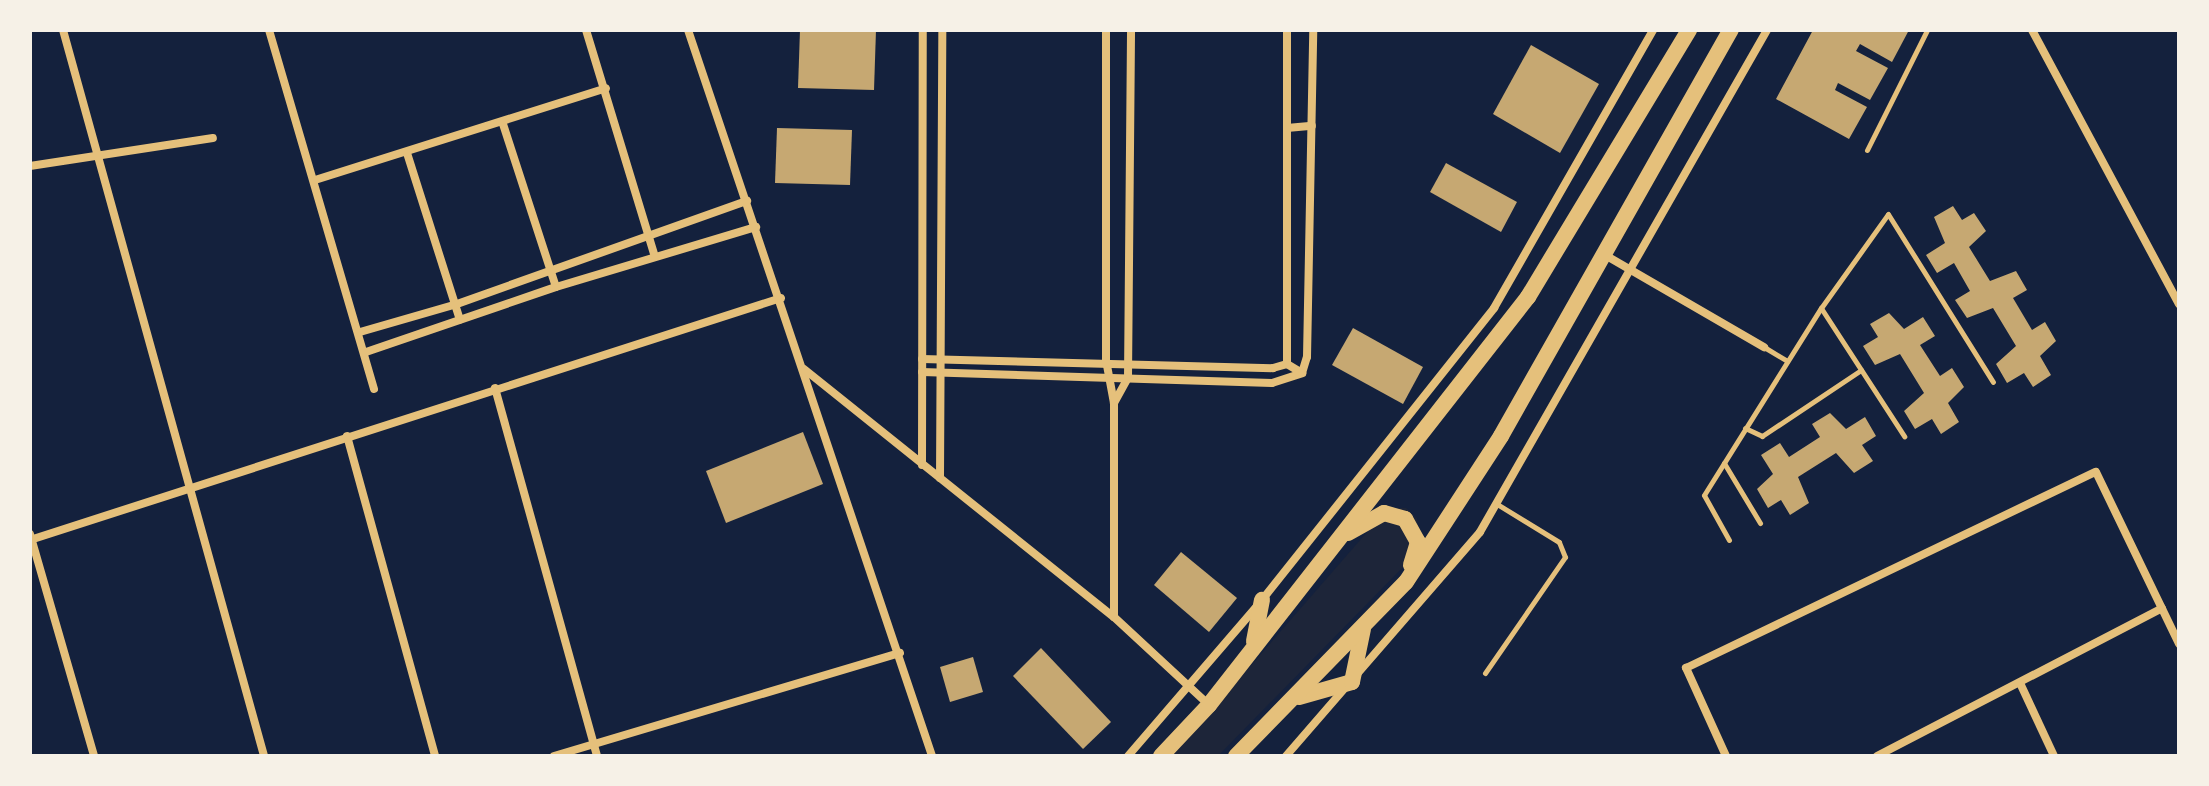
<!DOCTYPE html>
<html>
<head>
<meta charset="utf-8">
<style>
  body { margin:0 }
  #map { position:relative; width:2209px; height:786px; overflow:hidden; background:#14213d; font-family:"Fira Sans Condensed",sans-serif }
  div>[style] { position:absolute }
  [style*='--x'] { left:calc(var(--x)*1px); top:calc(var(--y)*1px); width:calc(var(--w)*1px); rotate:calc(var(--a)*1deg) }
  .green>* { inset:0; background:#1d2539 }
  .building>* { inset:0; background:#c6a872 }
  .service>* { height:5px; margin:-2.5px; padding:0 2.5px; transform-origin:2.5px; border-radius:2.5px; background:#e5c07b }
  .minor>* { height:8px; margin:-4px; padding:0 4px; transform-origin:4px; border-radius:4px; background:#e5c07b }
  .trunk>* { height:16px; margin:-8px; padding:0 8px; transform-origin:8px; border-radius:8px; background:#e5c07b }
  span { translate:-50% -50%; white-space:nowrap; text-align:center; line-height:1.15; -webkit-text-stroke:8px #f6f1e7; paint-order:stroke }
  .frame { position:absolute; inset:0; border:32px solid #f6f1e7; pointer-events:none }
</style>
</head>
<body>
<div id="map">
  <div class="green">
    <i style="clip-path:polygon(1388px 508px,1406px 508px,1417px 518px,1420px 541px,1409px 561px,1218px 756px,1172px 756px)"></i>
  </div>
  <div class="building">
    <i style="clip-path:polygon(800px 30px,876px 30px,874px 90px,798px 88px)"></i>
    <i style="clip-path:polygon(1813px 30px,1909px 30px,1892px 62px,1860px 44px,1856px 51px,1888px 68px,1870px 100px,1838px 83px,1835px 90px,1867px 107px,1849px 139px,1776px 99px)"></i>
    <i style="clip-path:polygon(1531px 45px,1599px 84px,1560px 153px,1493px 114px)"></i>
    <i style="clip-path:polygon(777px 128px,852px 130px,850px 185px,775px 183px)"></i>
    <i style="clip-path:polygon(1446px 163px,1517px 202px,1501px 232px,1430px 192px)"></i>
    <i style="clip-path:polygon(1953px 206px,1962px 220px,1974px 213px,1986px 231px,1969px 247px,1990px 281px,2016px 271px,2027px 290px,2013px 298px,2032px 330px,2045px 322px,2056px 341px,2040px 356px,2051px 375px,2033px 387px,2024px 373px,2007px 383px,1996px 364px,2016px 346px,1993px 308px,1967px 318px,1955px 300px,1970px 291px,1954px 263px,1937px 273px,1926px 255px,1945px 243px,1934px 217px)"></i>
    <i style="clip-path:polygon(1889px 313px,1904px 329px,1923px 317px,1935px 336px,1920px 345px,1940px 376px,1952px 368px,1964px 387px,1948px 403px,1959px 422px,1941px 434px,1932px 419px,1915px 429px,1904px 411px,1924px 393px,1900px 354px,1875px 365px,1863px 346px,1878px 337px,1870px 324px)"></i>
    <i style="clip-path:polygon(1353px 328px,1423px 367px,1403px 404px,1332px 365px)"></i>
    <i style="clip-path:polygon(1830px 413px,1846px 429px,1865px 417px,1876px 436px,1862px 445px,1873px 461px,1854px 473px,1836px 453px,1798px 477px,1809px 503px,1790px 515px,1781px 500px,1768px 508px,1757px 489px,1773px 474px,1761px 455px,1780px 443px,1789px 457px,1820px 437px,1812px 424px)"></i>
    <i style="clip-path:polygon(803px 432px,823px 484px,726px 523px,706px 471px)"></i>
    <i style="clip-path:polygon(1181px 552px,1237px 598px,1209px 632px,1154px 585px)"></i>
    <i style="clip-path:polygon(1041px 648px,1111px 722px,1083px 749px,1013px 676px)"></i>
    <i style="clip-path:polygon(973px 657px,983px 692px,950px 702px,940px 667px)"></i>
  </div>
  <div class="service">
    <i style="--x:1867;--y:150;--w:134;--a:-63.4"></i>
    <i style="--x:1821;--y:308;--w:153;--a:57"></i>
    <i style="--x:1764;--y:347;--w:27;--a:31"></i>
    <i style="--x:1745;--y:428;--w:19;--a:25"></i>
    <i style="--x:1762;--y:436;--w:119;--a:-33.7"></i>
    <i style="--x:1724;--y:463;--w:70;--a:59"></i>
    <i style="--x:1729;--y:540;--w:51;--a:-119.1"></i>
    <i style="--x:1704;--y:495;--w:221;--a:-58"></i>
    <i style="--x:1821;--y:308;--w:115;--a:-54.5"></i>
    <i style="--x:1888;--y:214;--w:198;--a:58"></i>
    <i style="--x:1485;--y:673;--w:141;--a:-55.4"></i>
    <i style="--x:1565;--y:557;--w:16;--a:-112"></i>
    <i style="--x:1559;--y:542;--w:73;--a:-148.5"></i>
  </div>
  <div class="minor">
    <i style="--x:63;--y:30;--w:753;--a:74.52"></i>
    <i style="--x:269;--y:30;--w:374;--a:73.7"></i>
    <i style="--x:586;--y:30;--w:237;--a:73.1"></i>
    <i style="--x:688;--y:30;--w:766;--a:71.42"></i>
    <i style="--x:1106;--y:30;--w:330;--a:90"></i>
    <i style="--x:1106;--y:360;--w:44;--a:79.5"></i>
    <i style="--x:1114;--y:403;--w:214;--a:90"></i>
    <i style="--x:1287;--y:30;--w:334;--a:90"></i>
    <i style="--x:2032;--y:30;--w:311;--a:61.8"></i>
    <i style="--x:503;--y:124;--w:171;--a:72"></i>
    <i style="--x:1287;--y:128;--w:25;--a:-5"></i>
    <i style="--x:407;--y:153;--w:175;--a:72.4"></i>
    <i style="--x:30;--y:166;--w:185;--a:-8.7"></i>
    <i style="--x:315;--y:180;--w:305;--a:-17.5"></i>
    <i style="--x:1605;--y:255;--w:184;--a:30.1"></i>
    <i style="--x:360;--y:332;--w:101;--a:-16.1"></i>
    <i style="--x:457;--y:304;--w:308;--a:-19.6"></i>
    <i style="--x:366;--y:352;--w:201;--a:-18.9"></i>
    <i style="--x:556;--y:287;--w:209;--a:-16.7"></i>
    <i style="--x:922;--y:359;--w:351;--a:1.5"></i>
    <i style="--x:1273;--y:368;--w:15;--a:-16"></i>
    <i style="--x:1287;--y:364;--w:17;--a:31"></i>
    <i style="--x:804;--y:369;--w:397;--a:38.7"></i>
    <i style="--x:1114;--y:617;--w:129;--a:42.8"></i>
    <i style="--x:922;--y:372;--w:350;--a:1.8"></i>
    <i style="--x:1272;--y:383;--w:32;--a:-18"></i>
    <i style="--x:1302;--y:373;--w:17;--a:-73"></i>
    <i style="--x:1307;--y:357;--w:327;--a:-88.9"></i>
    <i style="--x:495;--y:388;--w:382;--a:74.5"></i>
    <i style="--x:1114;--y:403;--w:29;--a:-61"></i>
    <i style="--x:1128;--y:378;--w:348;--a:-89.5"></i>
    <i style="--x:347;--y:436;--w:332;--a:74.6"></i>
    <i style="--x:922;--y:465;--w:435;--a:-89.9"></i>
    <i style="--x:940;--y:478;--w:448;--a:-89.7"></i>
    <i style="--x:30;--y:534;--w:231;--a:73.9"></i>
    <i style="--x:30;--y:540;--w:789;--a:-17.86"></i>
    <i style="--x:2020;--y:683;--w:81;--a:65"></i>
    <i style="--x:554;--y:756;--w:361;--a:-16.6"></i>
    <i style="--x:1128;--y:756;--w:206;--a:-49.3"></i>
    <i style="--x:1262;--y:600;--w:373;--a:-51.5"></i>
    <i style="--x:1494;--y:308;--w:320;--a:-60.2"></i>
    <i style="--x:1286;--y:756;--w:296;--a:-49.1"></i>
    <i style="--x:1480;--y:532;--w:578;--a:-60.24"></i>
    <i style="--x:1726;--y:756;--w:97;--a:-114.4"></i>
    <i style="--x:1686;--y:668;--w:454;--a:-25.6"></i>
    <i style="--x:2096;--y:472;--w:191;--a:64.2"></i>
    <i style="--x:1877;--y:756;--w:321;--a:-27.4"></i>
  </div>
  <div class="trunk">
    <i style="--x:1348;--y:533;--w:41;--a:-29.1"></i>
    <i style="--x:1384;--y:513;--w:22;--a:16"></i>
    <i style="--x:1405;--y:519;--w:26;--a:61"></i>
    <i style="--x:1418;--y:542;--w:24;--a:107"></i>
    <i style="--x:1254;--y:641;--w:42;--a:-79"></i>
    <i style="--x:1299;--y:697;--w:55;--a:-15.8"></i>
    <i style="--x:1352;--y:682;--w:54;--a:-78.3"></i>
    <i style="--x:1161;--y:756;--w:70;--a:-46.7"></i>
    <i style="--x:1209;--y:705;--w:518;--a:-51.98"></i>
    <i style="--x:1528;--y:297;--w:312;--a:-58.9"></i>
    <i style="--x:1236;--y:756;--w:243;--a:-45.7"></i>
    <i style="--x:1406;--y:582;--w:174;--a:-56.9"></i>
    <i style="--x:1501;--y:436;--w:467;--a:-60.5"></i>
  </div>
  <div class="frame"></div>
</div>
</body>
</html>
